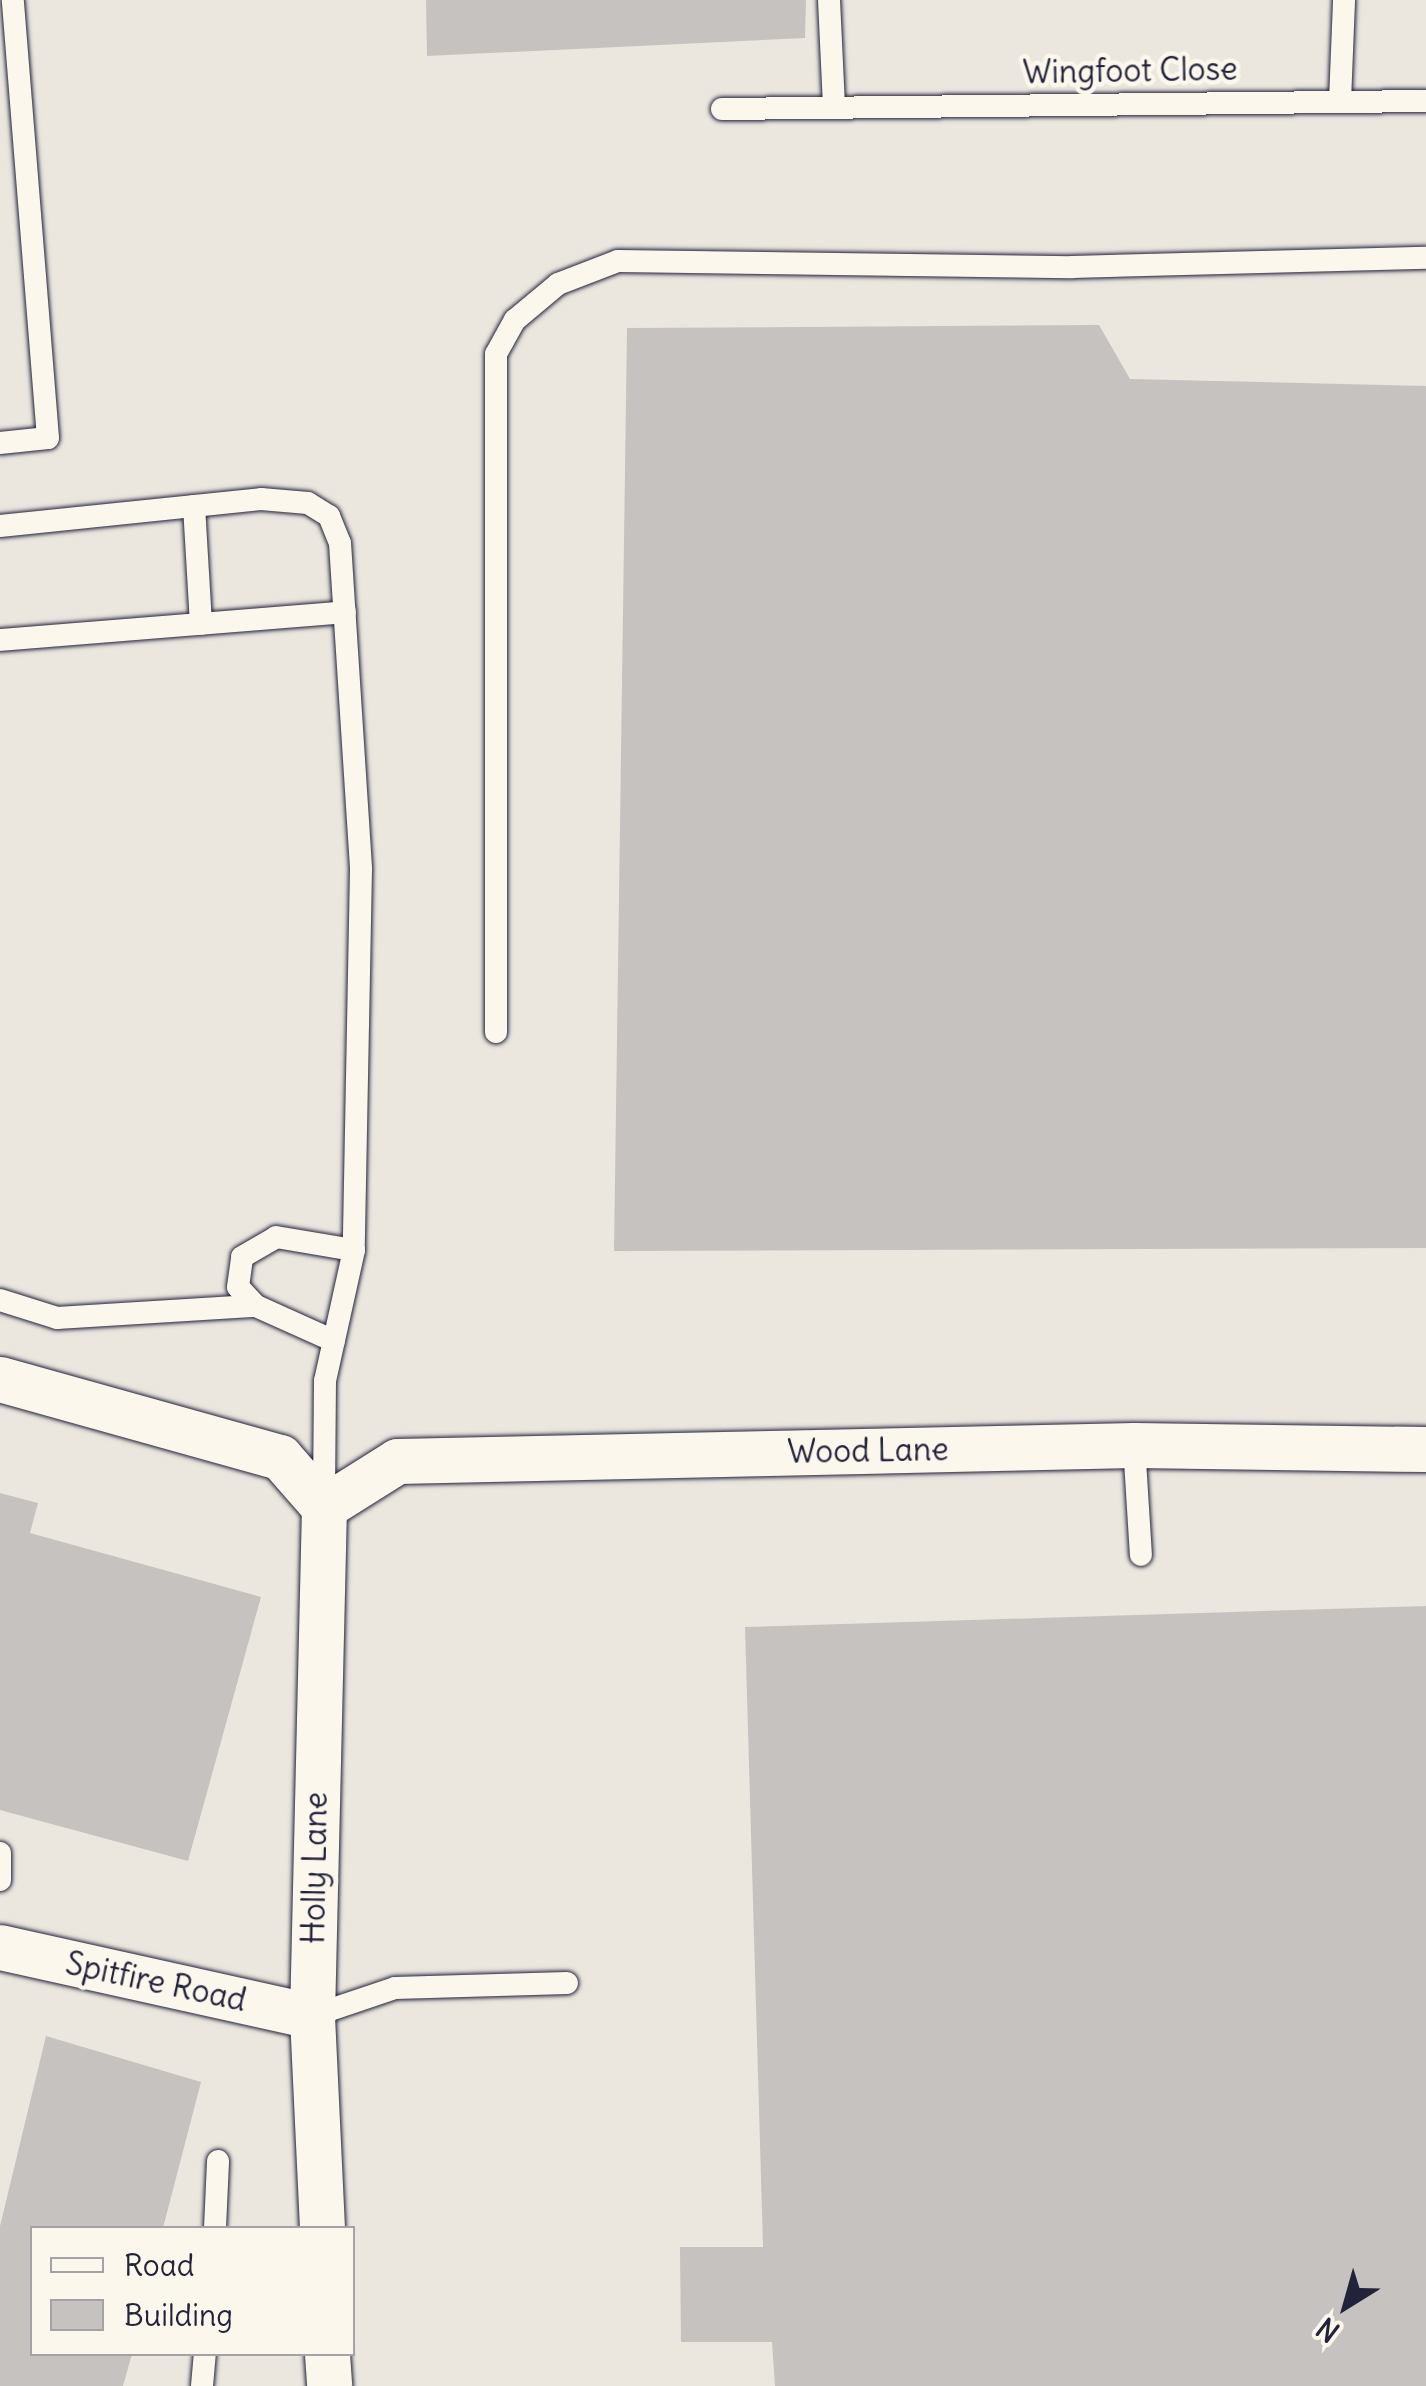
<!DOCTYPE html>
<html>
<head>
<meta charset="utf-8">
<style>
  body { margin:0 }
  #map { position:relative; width:1426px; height:2386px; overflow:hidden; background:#fbf7ec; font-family:Delius,sans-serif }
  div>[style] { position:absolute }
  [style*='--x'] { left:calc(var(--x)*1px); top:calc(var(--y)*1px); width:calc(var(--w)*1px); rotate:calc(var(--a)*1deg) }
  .built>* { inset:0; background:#ebe7df }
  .building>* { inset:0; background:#c6c2c0 }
  .roads { filter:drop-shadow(0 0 2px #22223b) drop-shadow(0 0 2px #22223b) }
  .lane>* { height:22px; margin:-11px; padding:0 11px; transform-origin:11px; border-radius:11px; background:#fbf7ec }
  .street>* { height:45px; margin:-22.5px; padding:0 22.5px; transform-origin:22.5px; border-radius:22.5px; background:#fbf7ec }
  span { translate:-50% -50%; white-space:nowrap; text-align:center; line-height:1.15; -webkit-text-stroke:9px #fbf7ec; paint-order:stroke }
  .street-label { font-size:32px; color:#22223b }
  .legend { position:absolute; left:30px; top:2226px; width:325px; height:130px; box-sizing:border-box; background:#fbf7ec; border:2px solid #a4a2a5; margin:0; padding:12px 18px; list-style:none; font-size:30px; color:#22223b }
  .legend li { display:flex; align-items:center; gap:20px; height:50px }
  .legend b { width:50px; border:2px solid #a4a2a5 }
  .north { position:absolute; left:1296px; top:2256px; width:100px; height:100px; -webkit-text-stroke:8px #fbf7ec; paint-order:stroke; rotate:217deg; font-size:28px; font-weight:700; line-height:40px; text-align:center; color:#22223b }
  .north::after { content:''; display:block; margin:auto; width:35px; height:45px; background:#22223b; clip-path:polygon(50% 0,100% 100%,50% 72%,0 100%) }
</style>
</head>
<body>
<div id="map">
  <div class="built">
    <i style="clip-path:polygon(evenodd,0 0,1426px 0,1426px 2386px,0 2386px,0 0,32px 2228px,352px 2228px,352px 2354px,32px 2354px,32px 2228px)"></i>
  </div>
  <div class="building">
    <i style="clip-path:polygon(426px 0,806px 0,805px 38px,427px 56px)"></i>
    <i style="clip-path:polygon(1099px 325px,1130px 379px,1426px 386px,1426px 1248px,614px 1251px,627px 328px)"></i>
    <i style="clip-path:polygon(0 1493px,38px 1503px,30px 1533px,261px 1597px,188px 1861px,0 1810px)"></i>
    <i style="clip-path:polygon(1426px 1606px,1426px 2386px,775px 2386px,772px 2342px,681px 2342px,680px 2247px,763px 2247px,745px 1627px)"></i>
    <i style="clip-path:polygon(46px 2036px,201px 2082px,163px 2228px,32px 2228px,32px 2354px,132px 2354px,123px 2386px,0 2386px,0 2226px)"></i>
  </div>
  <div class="roads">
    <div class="lane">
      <i style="--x:829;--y:0;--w:106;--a:87.3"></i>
      <i style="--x:1340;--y:101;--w:101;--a:-87.7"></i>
      <i style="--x:722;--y:109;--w:704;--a:-0.65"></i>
      <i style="--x:0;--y:443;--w:48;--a:-5.9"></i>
      <i style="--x:48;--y:438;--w:439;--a:-94.6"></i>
      <i style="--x:194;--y:506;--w:118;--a:86.6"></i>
      <i style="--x:0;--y:526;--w:262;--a:-5.9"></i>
      <i style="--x:261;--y:499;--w:47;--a:4.9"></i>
      <i style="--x:308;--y:503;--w:25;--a:32"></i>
      <i style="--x:329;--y:516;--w:29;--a:68"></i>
      <i style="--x:340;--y:543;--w:327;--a:86.3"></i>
      <i style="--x:361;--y:869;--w:381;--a:91.1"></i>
      <i style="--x:354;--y:1250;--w:134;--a:102.5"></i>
      <i style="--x:325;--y:1381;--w:121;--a:90.5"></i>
      <i style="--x:0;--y:640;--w:346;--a:-4.6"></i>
      <i style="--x:496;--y:1032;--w:678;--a:-90"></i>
      <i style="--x:496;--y:354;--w:39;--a:-61"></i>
      <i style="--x:515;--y:320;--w:56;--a:-39.9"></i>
      <i style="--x:558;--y:284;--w:64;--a:-21"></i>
      <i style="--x:618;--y:261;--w:454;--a:0.8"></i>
      <i style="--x:1072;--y:267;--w:354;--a:-1.5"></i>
      <i style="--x:0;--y:1300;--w:60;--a:17.5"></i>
      <i style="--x:57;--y:1318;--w:199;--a:-3.5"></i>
      <i style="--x:334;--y:1341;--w:85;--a:-155.8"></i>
      <i style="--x:256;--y:1306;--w:26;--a:-133"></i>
      <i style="--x:238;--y:1287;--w:30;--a:-82"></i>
      <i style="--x:242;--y:1257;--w:39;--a:-30"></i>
      <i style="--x:276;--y:1237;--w:79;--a:9.5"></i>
      <i style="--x:1134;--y:1445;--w:110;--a:86.4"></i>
      <i style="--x:0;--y:1853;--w:27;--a:90"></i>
      <i style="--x:312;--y:2016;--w:88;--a:-18.6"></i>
      <i style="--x:395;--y:1988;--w:172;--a:-1.7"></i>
      <i style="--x:215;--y:2228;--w:67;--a:-87.4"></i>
      <i style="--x:202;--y:2386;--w:32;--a:-85"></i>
    </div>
    <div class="street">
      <i style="--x:0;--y:1379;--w:291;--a:15.6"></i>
      <i style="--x:280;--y:1457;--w:67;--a:48.7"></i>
      <i style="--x:324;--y:1507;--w:86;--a:-32.2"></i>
      <i style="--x:397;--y:1461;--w:737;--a:-1.24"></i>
      <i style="--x:1134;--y:1445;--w:292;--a:0.8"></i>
      <i style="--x:0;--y:1947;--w:320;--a:12.5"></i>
      <i style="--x:322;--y:2228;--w:212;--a:-92.7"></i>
      <i style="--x:312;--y:2016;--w:509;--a:-88.65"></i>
      <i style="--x:327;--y:2354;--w:32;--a:86"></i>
    </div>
  </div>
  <div class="street-label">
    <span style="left:1130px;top:71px;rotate:-1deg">Wingfoot Close</span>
    <span style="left:868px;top:1451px;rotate:-1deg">Wood Lane</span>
    <span style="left:315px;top:1868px;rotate:-89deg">Holly Lane</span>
    <span style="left:156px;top:1982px;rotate:12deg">Spitfire Road</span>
  </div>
  <ul class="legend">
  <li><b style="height:12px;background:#fbf7ec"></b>Road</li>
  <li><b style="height:28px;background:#c6c2c0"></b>Building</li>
  </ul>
  <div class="north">N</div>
</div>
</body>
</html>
